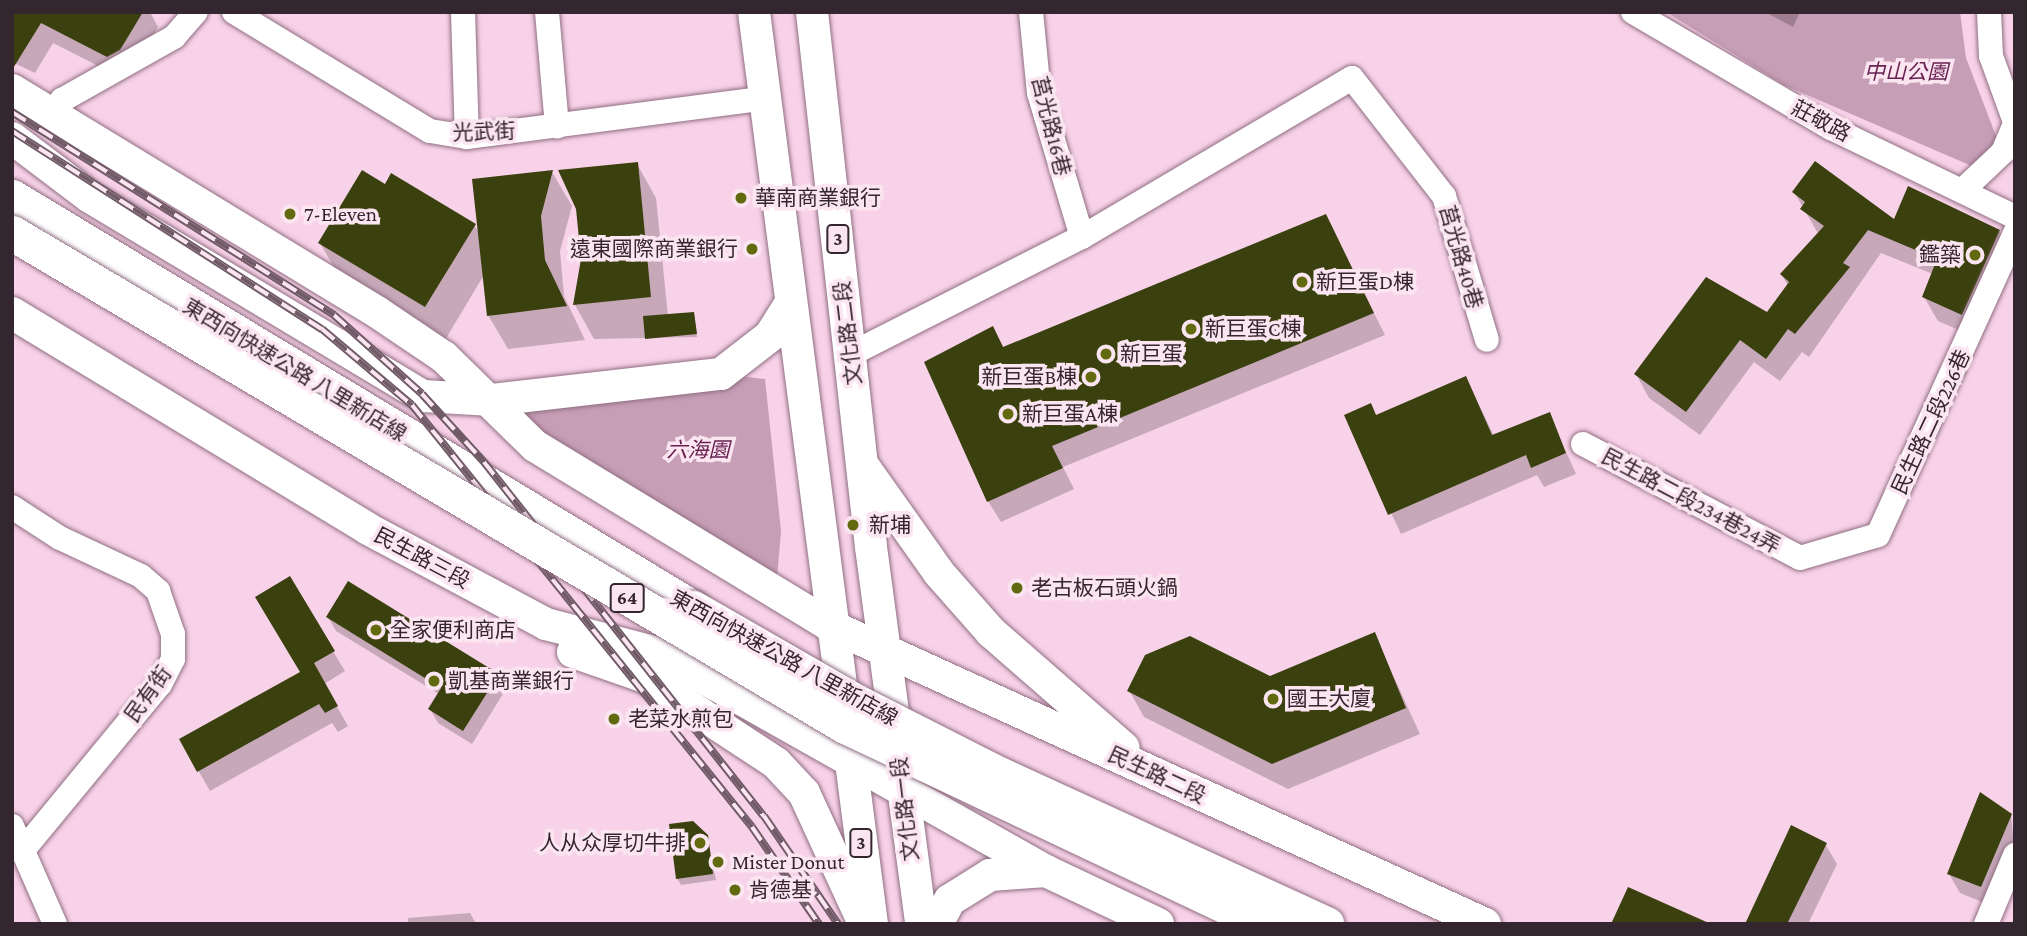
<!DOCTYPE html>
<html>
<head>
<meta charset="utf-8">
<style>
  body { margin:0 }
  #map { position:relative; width:2027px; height:936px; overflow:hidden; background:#f8d2e8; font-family:"Crimson Pro","Noto Sans TC",serif }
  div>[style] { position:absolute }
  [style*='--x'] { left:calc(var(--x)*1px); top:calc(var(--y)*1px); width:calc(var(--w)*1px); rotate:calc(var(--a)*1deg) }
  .green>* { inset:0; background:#c69eb5 }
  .shadow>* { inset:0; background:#0003 }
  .building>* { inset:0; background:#3a400e }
  .roads { filter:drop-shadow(0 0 2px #906f83) drop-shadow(0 0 2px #906f83) }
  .minor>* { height:24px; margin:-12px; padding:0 12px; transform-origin:12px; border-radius:12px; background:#fff }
  .major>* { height:32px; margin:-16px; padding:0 16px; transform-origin:16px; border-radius:16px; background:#fff }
  .highway>* { height:35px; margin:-17.5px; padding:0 17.5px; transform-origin:17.5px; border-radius:17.5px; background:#fff }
  .rail>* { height:8px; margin-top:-4px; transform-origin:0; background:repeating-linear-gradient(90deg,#fbe5f1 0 16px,#715b67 0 32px); box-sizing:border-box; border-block:2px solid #715b67 }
  .bridges { filter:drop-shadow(0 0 2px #906f83) drop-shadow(0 0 2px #906f83) }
  .highway-bridge>* { height:35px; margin:-17.5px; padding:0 17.5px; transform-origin:17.5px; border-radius:17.5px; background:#fff }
  .dots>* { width:19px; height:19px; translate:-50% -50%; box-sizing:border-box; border:4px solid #fbe5f1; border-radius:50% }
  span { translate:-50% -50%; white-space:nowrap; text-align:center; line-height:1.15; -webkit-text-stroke:7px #fbe5f1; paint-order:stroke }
  .shield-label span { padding:2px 5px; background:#fbe5f1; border:2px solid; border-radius:5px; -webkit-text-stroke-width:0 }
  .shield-label { font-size:19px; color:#34262e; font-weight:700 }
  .park-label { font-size:21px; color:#682151; font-style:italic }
  .street-label { font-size:21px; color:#34262e }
  .poi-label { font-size:21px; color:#34262e }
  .left { translate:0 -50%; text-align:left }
  .right { translate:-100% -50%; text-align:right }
  .frame { position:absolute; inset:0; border:14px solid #34262e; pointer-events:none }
</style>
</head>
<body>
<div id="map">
  <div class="green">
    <i style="clip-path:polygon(1666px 12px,1960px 12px,1966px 58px,1998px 141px,1974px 167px,1784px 85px)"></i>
    <i style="clip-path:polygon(721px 374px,765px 379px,781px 531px,777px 578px,535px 446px,492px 400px)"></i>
  </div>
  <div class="shadow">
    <i style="clip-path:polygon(12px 12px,150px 12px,158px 27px,131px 71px,120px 77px,53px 43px,35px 73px,12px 62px)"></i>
    <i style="clip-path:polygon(1765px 12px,1800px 12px,1793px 27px)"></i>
    <i style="clip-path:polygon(637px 164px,656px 198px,668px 316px,694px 313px,697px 337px,594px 339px,575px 305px,583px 259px)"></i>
    <i style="clip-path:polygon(552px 172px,572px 206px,560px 251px,564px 296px,585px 340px,508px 349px,488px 315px,484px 275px,445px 340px,339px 276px,320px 243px,386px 187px,474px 225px,480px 234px)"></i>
    <i style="clip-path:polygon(1794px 192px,1895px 222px,1999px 231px,2012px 255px,1975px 337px,1938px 321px,1924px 297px,1933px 274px,1881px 253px,1809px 357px,1802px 352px,1780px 381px,1754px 362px,1700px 435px,1649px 398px,1636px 374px,1767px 314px,1788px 286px,1782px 275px,1819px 235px)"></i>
    <i style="clip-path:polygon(1325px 216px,1385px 335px,1063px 467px,1074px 489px,1001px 522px,988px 501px,993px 328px,1004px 348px)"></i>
    <i style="clip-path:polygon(1466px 378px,1494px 436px,1549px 414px,1576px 474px,1544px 487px,1537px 475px,1401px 534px,1346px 416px,1371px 405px,1377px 417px)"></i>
    <i style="clip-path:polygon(289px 579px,345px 671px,324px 684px,348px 726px,338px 732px,332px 723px,210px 791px,181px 740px,302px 673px)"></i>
    <i style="clip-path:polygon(328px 617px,498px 675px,506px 689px,472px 744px,438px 723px,430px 709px,439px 694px,336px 631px)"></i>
    <i style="clip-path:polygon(1374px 634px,1420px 734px,1288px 789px,1144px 717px,1129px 690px,1270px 678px)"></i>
    <i style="clip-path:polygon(2011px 815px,2015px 853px,1992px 906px,1960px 893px,1949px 874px)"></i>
    <i style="clip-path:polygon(707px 836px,716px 880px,681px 885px,677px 878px)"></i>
    <i style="clip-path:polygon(1825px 844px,1837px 864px,1808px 924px,1747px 924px)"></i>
    <i style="clip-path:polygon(470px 913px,476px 924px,408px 924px,408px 918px)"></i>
  </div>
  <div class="building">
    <i style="clip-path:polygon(12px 12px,143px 12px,120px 50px,107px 57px,41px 23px,12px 70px)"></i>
    <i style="clip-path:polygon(1815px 161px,1894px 219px,1908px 186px,2000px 230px,1962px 315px,1922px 297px,1937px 259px,1868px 230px,1843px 263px,1850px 267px,1795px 334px,1788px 329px,1766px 359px,1740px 340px,1686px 412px,1634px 374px,1706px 277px,1767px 312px,1789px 282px,1780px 274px,1824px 226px,1800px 209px,1805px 202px,1792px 192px)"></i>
    <i style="clip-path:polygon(638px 162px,651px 297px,573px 305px,581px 259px,576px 209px,558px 170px)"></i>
    <i style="clip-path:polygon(362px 170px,385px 184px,391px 173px,476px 224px,425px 307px,318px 243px)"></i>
    <i style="clip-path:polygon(553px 170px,541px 216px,545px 260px,567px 306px,487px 316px,472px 179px)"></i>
    <i style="clip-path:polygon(1326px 214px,1374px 313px,1052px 446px,1063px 468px,987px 502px,924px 362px,993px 326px,1003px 347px)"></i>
    <i style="clip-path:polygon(694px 312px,697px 334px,645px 339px,643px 316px)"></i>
    <i style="clip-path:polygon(1466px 376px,1492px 435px,1550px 412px,1566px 453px,1531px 468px,1526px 455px,1388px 515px,1344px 415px,1371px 403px,1376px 415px)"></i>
    <i style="clip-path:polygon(290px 576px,335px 651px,314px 663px,338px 706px,325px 713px,319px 704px,197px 772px,179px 739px,300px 672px,255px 597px)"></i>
    <i style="clip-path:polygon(348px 581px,499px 674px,463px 731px,428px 709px,441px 688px,326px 617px)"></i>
    <i style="clip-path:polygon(1375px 632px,1406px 708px,1272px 764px,1127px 691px,1145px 655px,1190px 636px,1270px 676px)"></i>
    <i style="clip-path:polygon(1980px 792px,2012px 814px,1981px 887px,1947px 874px)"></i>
    <i style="clip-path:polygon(693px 821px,708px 835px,713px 874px,676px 879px,669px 824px)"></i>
    <i style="clip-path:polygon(1791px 825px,1827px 843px,1787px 924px,1745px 924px)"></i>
    <i style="clip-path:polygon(1628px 887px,1711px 924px,1611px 924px)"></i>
  </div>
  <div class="roads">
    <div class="minor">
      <i style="--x:234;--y:12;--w:229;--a:31.3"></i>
      <i style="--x:430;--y:131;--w:37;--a:9"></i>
      <i style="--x:467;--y:137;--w:302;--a:-7.4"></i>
      <i style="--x:463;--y:12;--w:125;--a:88.2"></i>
      <i style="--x:547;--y:12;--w:115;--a:85"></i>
      <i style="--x:1031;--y:12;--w:81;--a:84.4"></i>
      <i style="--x:1039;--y:93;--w:150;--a:73.4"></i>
      <i style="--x:1633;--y:12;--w:229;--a:30.4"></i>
      <i style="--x:1831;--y:128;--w:204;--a:25.8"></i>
      <i style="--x:1989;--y:12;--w:44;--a:87.4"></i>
      <i style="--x:1991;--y:56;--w:70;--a:70"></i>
      <i style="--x:51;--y:115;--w:19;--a:-54"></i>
      <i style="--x:62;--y:100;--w:129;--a:-29.4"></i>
      <i style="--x:174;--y:37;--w:33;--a:-49"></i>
      <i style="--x:1963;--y:190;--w:55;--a:-43.5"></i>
      <i style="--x:2003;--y:152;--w:30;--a:-67"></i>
      <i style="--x:851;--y:354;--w:259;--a:-26.9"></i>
      <i style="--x:1082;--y:237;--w:313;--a:-30.5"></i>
      <i style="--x:1352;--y:78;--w:150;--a:52.1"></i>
      <i style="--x:1444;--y:196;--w:150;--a:73.4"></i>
      <i style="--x:1583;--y:444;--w:245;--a:27.7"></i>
      <i style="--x:1800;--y:558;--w:81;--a:-16.4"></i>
      <i style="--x:1878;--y:535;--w:332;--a:-65.6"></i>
      <i style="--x:12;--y:507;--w:57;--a:32.9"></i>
      <i style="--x:60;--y:538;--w:89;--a:25.1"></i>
      <i style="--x:141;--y:576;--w:23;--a:41"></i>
      <i style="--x:158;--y:591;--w:46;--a:70.8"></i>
      <i style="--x:173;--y:634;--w:25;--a:90"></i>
      <i style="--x:173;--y:659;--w:28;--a:117"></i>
      <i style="--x:160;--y:684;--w:214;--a:129.5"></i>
      <i style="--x:12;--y:826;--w:107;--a:66.3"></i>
      <i style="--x:1986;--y:924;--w:75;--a:-67.2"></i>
    </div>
    <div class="major">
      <i style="--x:754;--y:12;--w:920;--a:82.63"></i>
      <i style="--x:812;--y:12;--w:538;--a:83.71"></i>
      <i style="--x:871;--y:547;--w:380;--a:82.4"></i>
      <i style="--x:12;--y:90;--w:427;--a:31.3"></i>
      <i style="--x:377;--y:312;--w:81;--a:33.9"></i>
      <i style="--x:444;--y:357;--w:127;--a:44.4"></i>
      <i style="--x:535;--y:446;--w:344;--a:31.3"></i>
      <i style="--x:829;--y:625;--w:721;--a:24.5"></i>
      <i style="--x:12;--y:138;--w:98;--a:37.1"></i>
      <i style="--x:90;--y:197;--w:388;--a:30.9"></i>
      <i style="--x:423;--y:396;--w:69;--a:3.3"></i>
      <i style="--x:492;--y:400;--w:230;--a:-6.5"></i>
      <i style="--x:721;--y:374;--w:62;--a:-37.8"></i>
      <i style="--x:770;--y:336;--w:36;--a:-58"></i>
      <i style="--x:12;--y:313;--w:416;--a:31.2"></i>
      <i style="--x:368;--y:529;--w:202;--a:28.1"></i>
      <i style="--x:546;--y:624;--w:119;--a:14.6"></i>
      <i style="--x:661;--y:654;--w:442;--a:29.4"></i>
      <i style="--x:1046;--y:871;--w:124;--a:25.3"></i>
      <i style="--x:864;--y:467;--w:130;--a:54.7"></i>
      <i style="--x:939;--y:573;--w:79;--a:48.6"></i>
      <i style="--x:991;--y:632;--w:176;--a:41.1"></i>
      <i style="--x:573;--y:652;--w:76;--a:19.1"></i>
      <i style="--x:645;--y:677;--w:157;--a:33.3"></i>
      <i style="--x:776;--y:763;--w:41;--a:47"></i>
      <i style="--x:804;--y:793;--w:139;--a:65.3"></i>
      <i style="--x:937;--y:924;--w:27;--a:-62"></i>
      <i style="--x:950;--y:900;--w:47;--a:-32"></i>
      <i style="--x:990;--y:875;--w:56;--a:-4.1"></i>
    </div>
    <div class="highway">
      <i style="--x:12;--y:197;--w:795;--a:31.11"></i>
    </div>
  </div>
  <div class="rail">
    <i style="--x:12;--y:112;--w:381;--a:32.2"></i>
    <i style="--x:334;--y:315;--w:118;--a:41.9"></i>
    <i style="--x:422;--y:394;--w:92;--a:47.6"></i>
    <i style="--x:484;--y:462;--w:451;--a:51.7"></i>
    <i style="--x:764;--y:816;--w:131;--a:55.6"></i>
    <i style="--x:12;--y:131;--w:368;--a:32.6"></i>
    <i style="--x:322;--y:329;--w:118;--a:40.2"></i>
    <i style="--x:412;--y:405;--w:542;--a:51.14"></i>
    <i style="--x:752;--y:827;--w:118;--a:55.4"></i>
  </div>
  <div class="bridges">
    <div class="highway-bridge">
      <i style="--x:12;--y:233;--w:968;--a:30.62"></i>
      <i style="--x:845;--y:726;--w:463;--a:25.3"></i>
      <i style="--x:693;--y:608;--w:185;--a:29.9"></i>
      <i style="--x:853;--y:700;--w:166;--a:26.9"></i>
      <i style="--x:1001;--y:775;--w:358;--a:24.6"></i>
    </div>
  </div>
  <div class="dots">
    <i style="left:741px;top:198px;background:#616a0e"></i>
    <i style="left:290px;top:214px;background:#616a0e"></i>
    <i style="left:752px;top:249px;background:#616a0e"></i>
    <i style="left:1975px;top:255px;background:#616a0e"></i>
    <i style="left:1302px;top:282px;background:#616a0e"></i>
    <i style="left:1191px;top:329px;background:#616a0e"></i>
    <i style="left:1106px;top:354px;background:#616a0e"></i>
    <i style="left:1091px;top:377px;background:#616a0e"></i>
    <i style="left:1008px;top:414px;background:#616a0e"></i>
    <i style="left:853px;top:525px;background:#616a0e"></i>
    <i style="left:1017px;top:588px;background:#616a0e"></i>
    <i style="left:376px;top:630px;background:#616a0e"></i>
    <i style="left:434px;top:681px;background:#616a0e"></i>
    <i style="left:1273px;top:699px;background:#616a0e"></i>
    <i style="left:614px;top:719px;background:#616a0e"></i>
    <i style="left:700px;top:843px;background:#616a0e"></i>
    <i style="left:718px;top:862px;background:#616a0e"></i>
    <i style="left:735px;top:890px;background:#616a0e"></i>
  </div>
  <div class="shield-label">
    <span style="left:838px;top:239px">3</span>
    <span style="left:627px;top:598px">64</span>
    <span style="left:861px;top:843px">3</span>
  </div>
  <div class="park-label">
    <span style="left:1906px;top:72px">中山公園</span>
    <span style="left:698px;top:450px">六海園</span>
  </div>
  <div class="street-label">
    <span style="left:1821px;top:121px;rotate:28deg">莊敬路</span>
    <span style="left:1051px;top:126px;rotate:76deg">莒光路16巷</span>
    <span style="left:484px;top:132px;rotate:-2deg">光武街</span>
    <span style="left:1461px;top:257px;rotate:74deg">莒光路40巷</span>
    <span style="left:848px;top:333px;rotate:-97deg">文化路二段</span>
    <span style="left:295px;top:370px;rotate:31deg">東西向快速公路 八里新店線</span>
    <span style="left:1931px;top:422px;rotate:-65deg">民生路二段226巷</span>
    <span style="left:1691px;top:501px;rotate:28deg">民生路二段234巷24弄</span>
    <span style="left:422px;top:558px;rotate:28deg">民生路三段</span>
    <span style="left:784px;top:658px;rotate:29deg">東西向快速公路 八里新店線</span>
    <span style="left:148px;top:694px;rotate:-54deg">民有街</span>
    <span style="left:1157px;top:775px;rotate:25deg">民生路二段</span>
    <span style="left:905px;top:809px;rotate:-97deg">文化路一段</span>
  </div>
  <div class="poi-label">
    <span class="left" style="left:755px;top:198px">華南商業銀行</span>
    <span class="left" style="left:304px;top:214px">7-Eleven</span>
    <span class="right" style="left:738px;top:249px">遠東國際商業銀行</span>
    <span class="right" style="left:1961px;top:255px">鑑築</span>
    <span class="left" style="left:1316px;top:282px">新巨蛋D棟</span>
    <span class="left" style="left:1205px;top:329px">新巨蛋C棟</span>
    <span class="left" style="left:1120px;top:354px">新巨蛋</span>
    <span class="right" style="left:1077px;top:377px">新巨蛋B棟</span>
    <span class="left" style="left:1022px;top:414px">新巨蛋A棟</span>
    <span class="left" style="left:869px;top:525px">新埔</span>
    <span class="left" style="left:1031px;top:588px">老古板石頭火鍋</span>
    <span class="left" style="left:390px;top:630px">全家便利商店</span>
    <span class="left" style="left:448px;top:681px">凱基商業銀行</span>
    <span class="left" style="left:1287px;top:699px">國王大廈</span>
    <span class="left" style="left:628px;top:719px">老菜水煎包</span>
    <span class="right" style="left:686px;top:843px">人从众厚切牛排</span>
    <span class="left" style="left:732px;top:862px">Mister Donut</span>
    <span class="left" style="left:749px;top:890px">肯德基</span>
  </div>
  <div class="frame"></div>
</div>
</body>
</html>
